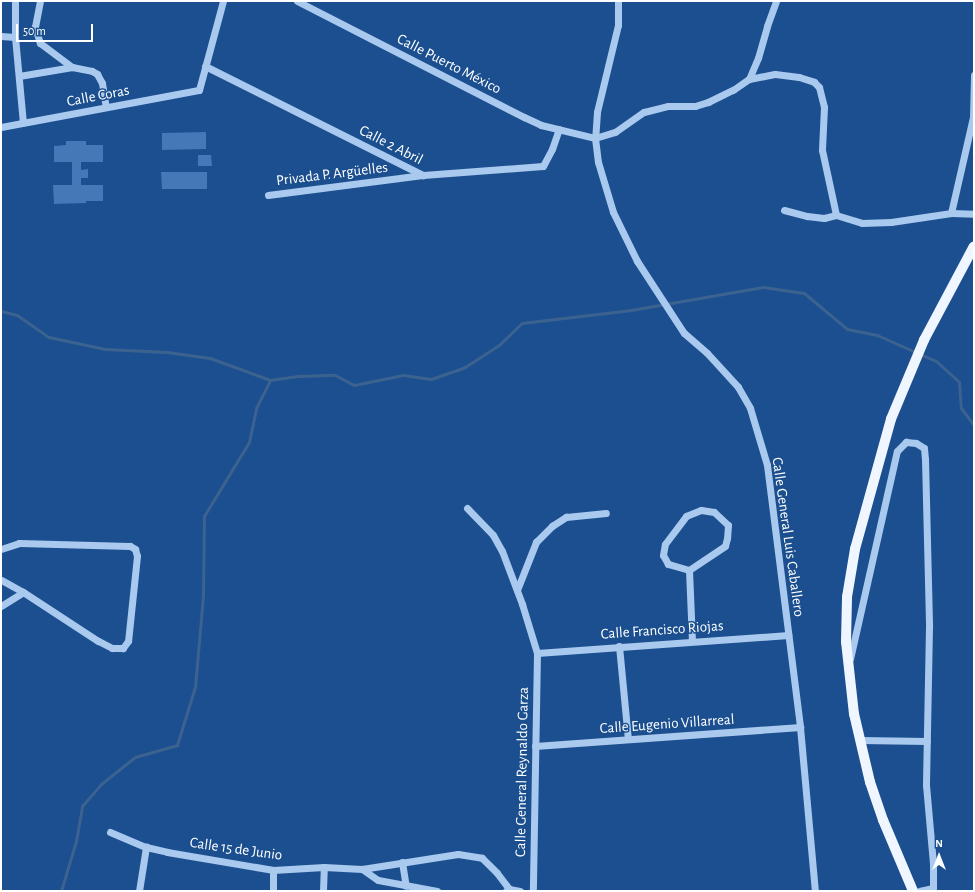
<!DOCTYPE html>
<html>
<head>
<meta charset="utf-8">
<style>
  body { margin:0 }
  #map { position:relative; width:975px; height:892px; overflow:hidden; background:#1b4f8f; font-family:"Alegreya Sans",sans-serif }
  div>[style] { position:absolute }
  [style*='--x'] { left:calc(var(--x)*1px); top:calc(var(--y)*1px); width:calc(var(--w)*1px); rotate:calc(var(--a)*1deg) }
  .stream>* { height:3px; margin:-1.5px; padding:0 1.5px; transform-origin:1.5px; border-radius:1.5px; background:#3c6290 }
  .building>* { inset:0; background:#4478b7 }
  .minor>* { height:7px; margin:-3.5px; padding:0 3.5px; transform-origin:3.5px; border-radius:3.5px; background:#a9c9ee }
  .major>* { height:10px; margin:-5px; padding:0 5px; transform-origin:5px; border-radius:5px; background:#f0f6ff }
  span { translate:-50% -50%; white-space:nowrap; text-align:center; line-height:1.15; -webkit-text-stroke:3px #1b4f8f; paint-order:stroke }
  .street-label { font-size:15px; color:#fff }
  .frame { position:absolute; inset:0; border:2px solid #fff; pointer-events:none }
  .north { position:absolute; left:919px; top:836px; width:40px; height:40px; -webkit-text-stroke:3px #1b4f8f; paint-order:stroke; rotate:0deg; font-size:11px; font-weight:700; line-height:16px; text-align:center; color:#fff }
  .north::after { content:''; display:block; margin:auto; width:14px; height:18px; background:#fff; clip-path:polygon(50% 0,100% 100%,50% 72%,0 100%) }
  .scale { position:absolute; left:16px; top:24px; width:77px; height:18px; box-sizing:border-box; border:2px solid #fff; border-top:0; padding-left:5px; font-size:12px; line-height:14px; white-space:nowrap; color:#fff; -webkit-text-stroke:3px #1b4f8f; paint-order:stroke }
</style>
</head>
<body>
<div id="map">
  <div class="stream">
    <i style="--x:1;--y:311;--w:16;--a:14"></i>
    <i style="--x:17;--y:315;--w:39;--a:35"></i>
    <i style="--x:49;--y:337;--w:57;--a:12.1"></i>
    <i style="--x:105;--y:349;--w:62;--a:2.8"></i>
    <i style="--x:167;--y:352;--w:43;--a:7.9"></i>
    <i style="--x:210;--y:358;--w:64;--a:20.1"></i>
    <i style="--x:61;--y:891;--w:52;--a:-73.3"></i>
    <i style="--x:76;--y:841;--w:36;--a:-80"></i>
    <i style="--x:82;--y:806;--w:29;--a:-49"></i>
    <i style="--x:101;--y:784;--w:43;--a:-38.5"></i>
    <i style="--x:135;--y:757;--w:44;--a:-15.9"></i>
    <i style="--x:177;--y:745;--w:61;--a:-72.8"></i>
    <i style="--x:195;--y:687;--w:92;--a:-85"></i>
    <i style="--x:203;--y:595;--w:79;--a:-89.3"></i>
    <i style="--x:204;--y:516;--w:87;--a:-58.7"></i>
    <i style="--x:249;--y:442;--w:35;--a:-78"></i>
    <i style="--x:256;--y:408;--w:31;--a:-63"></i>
    <i style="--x:270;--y:380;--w:28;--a:-8"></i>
    <i style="--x:298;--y:376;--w:37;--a:-2"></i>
    <i style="--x:335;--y:375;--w:21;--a:28"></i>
    <i style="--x:354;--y:385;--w:50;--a:-11.5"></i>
    <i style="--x:403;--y:375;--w:28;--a:8"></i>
    <i style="--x:431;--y:379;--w:36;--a:-19"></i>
    <i style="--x:465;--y:367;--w:40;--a:-32.9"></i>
    <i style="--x:499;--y:345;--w:32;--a:-44"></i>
    <i style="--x:522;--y:323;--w:110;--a:-6.8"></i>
    <i style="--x:631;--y:310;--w:134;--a:-9.9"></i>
    <i style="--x:763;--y:287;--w:41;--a:8.3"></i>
    <i style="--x:804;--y:293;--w:56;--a:39.9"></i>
    <i style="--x:847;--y:329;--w:31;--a:11"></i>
    <i style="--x:877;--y:335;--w:64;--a:23.8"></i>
    <i style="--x:936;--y:361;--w:31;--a:42"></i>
    <i style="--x:959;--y:382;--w:26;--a:86"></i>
    <i style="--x:961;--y:408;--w:21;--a:53"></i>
  </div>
  <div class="building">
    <i style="clip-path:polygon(206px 132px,206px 149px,162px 150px,162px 133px)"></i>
    <i style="clip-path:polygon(66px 141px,86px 141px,86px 145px,103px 145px,103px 162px,81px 162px,81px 170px,88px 169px,88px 178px,81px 178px,81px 185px,103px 185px,103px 201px,86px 201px,86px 203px,54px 204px,53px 185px,72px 185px,72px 162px,54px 162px,54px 146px,66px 145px)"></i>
    <i style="clip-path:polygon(198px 155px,211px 155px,212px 166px,198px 166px)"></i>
    <i style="clip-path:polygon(161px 172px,207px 172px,207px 189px,162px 189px)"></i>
  </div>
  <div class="minor">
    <i style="--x:15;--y:1;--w:36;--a:90"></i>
    <i style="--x:15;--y:37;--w:86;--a:84.7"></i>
    <i style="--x:40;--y:1;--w:26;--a:101"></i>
    <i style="--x:35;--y:27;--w:17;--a:73"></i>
    <i style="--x:40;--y:43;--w:40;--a:37"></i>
    <i style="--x:297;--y:1;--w:255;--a:27.1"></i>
    <i style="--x:524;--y:117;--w:19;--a:25"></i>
    <i style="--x:541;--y:125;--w:56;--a:13.5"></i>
    <i style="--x:595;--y:138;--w:21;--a:-17"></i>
    <i style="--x:615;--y:132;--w:35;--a:-35"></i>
    <i style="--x:644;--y:112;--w:25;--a:-14"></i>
    <i style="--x:668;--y:106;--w:27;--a:0"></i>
    <i style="--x:695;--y:106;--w:14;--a:-17"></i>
    <i style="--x:708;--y:102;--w:28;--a:-26"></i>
    <i style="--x:733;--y:90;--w:19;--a:-35"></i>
    <i style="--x:749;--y:79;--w:23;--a:-67"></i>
    <i style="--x:758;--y:58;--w:33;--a:-74"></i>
    <i style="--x:767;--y:26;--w:27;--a:-70"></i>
    <i style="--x:618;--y:1;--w:24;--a:90"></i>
    <i style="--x:618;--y:25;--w:89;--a:103.6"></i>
    <i style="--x:597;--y:112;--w:26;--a:94"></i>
    <i style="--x:595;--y:138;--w:24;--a:83"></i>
    <i style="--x:598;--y:162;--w:52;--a:73.3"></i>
    <i style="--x:613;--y:212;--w:55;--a:63.9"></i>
    <i style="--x:637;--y:261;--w:86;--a:56.9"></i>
    <i style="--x:684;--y:333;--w:30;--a:41"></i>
    <i style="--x:707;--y:353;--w:46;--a:47.6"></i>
    <i style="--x:738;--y:387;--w:24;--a:60"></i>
    <i style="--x:750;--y:408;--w:59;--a:73.4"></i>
    <i style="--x:767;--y:465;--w:264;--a:82.8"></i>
    <i style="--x:800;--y:727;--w:165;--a:84.8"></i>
    <i style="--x:1;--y:36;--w:14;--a:4"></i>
    <i style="--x:205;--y:66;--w:244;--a:26.6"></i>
    <i style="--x:19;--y:76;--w:54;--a:-9.6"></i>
    <i style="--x:72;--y:67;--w:20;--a:11"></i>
    <i style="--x:92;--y:71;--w:6;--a:31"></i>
    <i style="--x:97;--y:74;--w:10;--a:61"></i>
    <i style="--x:102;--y:83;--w:24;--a:81"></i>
    <i style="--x:749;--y:79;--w:26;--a:-11"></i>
    <i style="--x:775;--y:74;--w:24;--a:7"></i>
    <i style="--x:799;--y:77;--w:16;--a:18"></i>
    <i style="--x:814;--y:82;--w:7;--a:45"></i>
    <i style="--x:819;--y:87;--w:21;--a:76"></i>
    <i style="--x:824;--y:107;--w:43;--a:92.7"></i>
    <i style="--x:822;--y:150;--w:66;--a:77.8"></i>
    <i style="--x:1;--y:127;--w:201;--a:-10.6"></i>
    <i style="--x:199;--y:90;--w:92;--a:-74.9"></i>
    <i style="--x:268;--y:195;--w:156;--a:-7.4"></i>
    <i style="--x:423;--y:175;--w:120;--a:-4.3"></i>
    <i style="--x:543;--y:166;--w:19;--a:-62"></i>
    <i style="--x:552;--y:149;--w:21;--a:-71"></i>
    <i style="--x:784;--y:210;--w:24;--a:15"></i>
    <i style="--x:807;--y:216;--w:17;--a:7"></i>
    <i style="--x:824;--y:218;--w:12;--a:-14"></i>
    <i style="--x:836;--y:215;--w:27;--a:17"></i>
    <i style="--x:862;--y:223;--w:29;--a:-2"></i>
    <i style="--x:891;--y:222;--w:61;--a:-8.5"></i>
    <i style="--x:951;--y:213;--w:23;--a:2"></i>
    <i style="--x:951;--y:213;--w:98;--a:-77.1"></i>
    <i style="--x:973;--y:117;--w:42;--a:-88.6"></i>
    <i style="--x:467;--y:508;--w:37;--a:46"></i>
    <i style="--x:493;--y:535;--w:18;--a:61"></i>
    <i style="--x:502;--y:551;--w:57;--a:69.3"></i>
    <i style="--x:522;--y:604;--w:51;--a:73"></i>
    <i style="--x:537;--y:653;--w:238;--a:91"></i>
    <i style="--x:1;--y:549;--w:19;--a:-18"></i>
    <i style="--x:19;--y:543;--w:111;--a:1.5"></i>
    <i style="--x:130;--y:546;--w:6;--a:31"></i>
    <i style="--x:135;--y:549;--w:7;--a:74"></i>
    <i style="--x:137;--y:556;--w:85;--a:96"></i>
    <i style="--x:128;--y:641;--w:9;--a:126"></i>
    <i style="--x:123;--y:648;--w:11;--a:180"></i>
    <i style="--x:112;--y:648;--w:16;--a:-153"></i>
    <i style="--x:98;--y:641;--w:90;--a:-146.8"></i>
    <i style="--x:23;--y:592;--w:25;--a:-151"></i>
    <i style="--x:689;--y:570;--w:22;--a:-164"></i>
    <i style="--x:668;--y:564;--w:10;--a:-119"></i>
    <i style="--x:663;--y:555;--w:11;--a:-80"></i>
    <i style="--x:665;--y:544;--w:35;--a:-53"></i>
    <i style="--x:686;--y:516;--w:16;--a:-22"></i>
    <i style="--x:701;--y:510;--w:13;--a:9"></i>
    <i style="--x:714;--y:512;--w:19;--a:43"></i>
    <i style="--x:728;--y:525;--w:13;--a:94"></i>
    <i style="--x:727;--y:538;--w:8;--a:104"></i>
    <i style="--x:725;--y:546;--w:43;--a:146.3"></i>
    <i style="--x:689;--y:570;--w:71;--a:87.6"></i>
    <i style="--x:517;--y:590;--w:52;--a:-68.4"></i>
    <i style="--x:536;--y:542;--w:23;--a:-45"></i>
    <i style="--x:552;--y:526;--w:17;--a:-33"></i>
    <i style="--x:566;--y:517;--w:40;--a:-5.7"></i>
    <i style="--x:1;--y:606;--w:26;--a:-32"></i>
    <i style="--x:619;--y:646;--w:93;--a:84.5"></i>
    <i style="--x:537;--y:653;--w:252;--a:-4.1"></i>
    <i style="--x:850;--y:659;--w:213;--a:-77.3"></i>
    <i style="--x:897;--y:451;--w:13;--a:-45"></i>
    <i style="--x:906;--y:442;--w:10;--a:6"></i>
    <i style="--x:916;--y:443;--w:9;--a:32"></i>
    <i style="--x:924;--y:448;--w:11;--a:85"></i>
    <i style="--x:925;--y:459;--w:168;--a:88.6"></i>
    <i style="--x:929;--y:627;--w:158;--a:91.1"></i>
    <i style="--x:926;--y:785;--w:79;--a:84.9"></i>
    <i style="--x:933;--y:864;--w:24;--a:90"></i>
    <i style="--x:933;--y:888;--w:14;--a:168"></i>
    <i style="--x:860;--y:740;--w:67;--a:0.9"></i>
    <i style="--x:535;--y:746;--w:266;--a:-4.1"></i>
    <i style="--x:110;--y:832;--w:39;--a:23"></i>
    <i style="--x:146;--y:847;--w:22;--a:13"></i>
    <i style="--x:167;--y:852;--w:108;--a:9.6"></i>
    <i style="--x:273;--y:870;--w:51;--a:-3.4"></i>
    <i style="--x:324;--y:867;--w:38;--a:3"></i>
    <i style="--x:362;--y:869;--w:19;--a:35"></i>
    <i style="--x:378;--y:880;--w:60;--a:10.6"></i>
    <i style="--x:402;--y:862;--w:24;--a:81"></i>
    <i style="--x:362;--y:869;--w:97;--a:-8.9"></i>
    <i style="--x:458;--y:854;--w:24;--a:9"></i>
    <i style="--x:482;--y:858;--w:21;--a:45"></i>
    <i style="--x:497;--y:873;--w:20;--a:53"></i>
    <i style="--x:139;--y:891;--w:45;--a:-81"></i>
    <i style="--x:273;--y:891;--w:21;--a:-90"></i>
    <i style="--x:323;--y:891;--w:24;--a:-88"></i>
    <i style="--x:506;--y:891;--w:4;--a:-34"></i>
    <i style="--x:509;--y:889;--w:11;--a:10"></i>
  </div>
  <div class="major">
    <i style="--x:913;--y:891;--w:77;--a:-112.9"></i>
    <i style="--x:883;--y:820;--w:40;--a:-108.9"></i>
    <i style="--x:870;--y:782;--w:70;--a:-103.2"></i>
    <i style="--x:854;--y:714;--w:72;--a:-96.3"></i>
    <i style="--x:846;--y:642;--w:45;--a:-88.7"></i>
    <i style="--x:847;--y:597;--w:49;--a:-80.5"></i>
    <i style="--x:855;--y:549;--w:135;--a:-74.5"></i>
    <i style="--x:891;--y:419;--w:86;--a:-67.3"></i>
    <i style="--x:924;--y:340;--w:106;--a:-62"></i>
  </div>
  <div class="street-label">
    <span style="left:449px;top:64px;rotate:27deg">Calle Puerto México</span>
    <span style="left:98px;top:96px;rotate:-11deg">Calle Coras</span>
    <span style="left:391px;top:145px;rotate:27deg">Calle 2 Abril</span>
    <span style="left:332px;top:174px;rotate:-7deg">Privada P. Argüelles</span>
    <span style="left:788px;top:537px;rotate:82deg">Calle General Luis Caballero</span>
    <span style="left:662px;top:630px;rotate:-4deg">Calle Francisco Riojas</span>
    <span style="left:667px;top:724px;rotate:-4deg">Calle Eugenio Villarreal</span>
    <span style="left:522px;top:772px;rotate:-89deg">Calle General Reynaldo Garza</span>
    <span style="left:236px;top:849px;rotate:8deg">Calle 15 de Junio</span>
  </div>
  <div class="frame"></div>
  <div class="north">N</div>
  <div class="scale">50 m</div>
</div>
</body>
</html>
